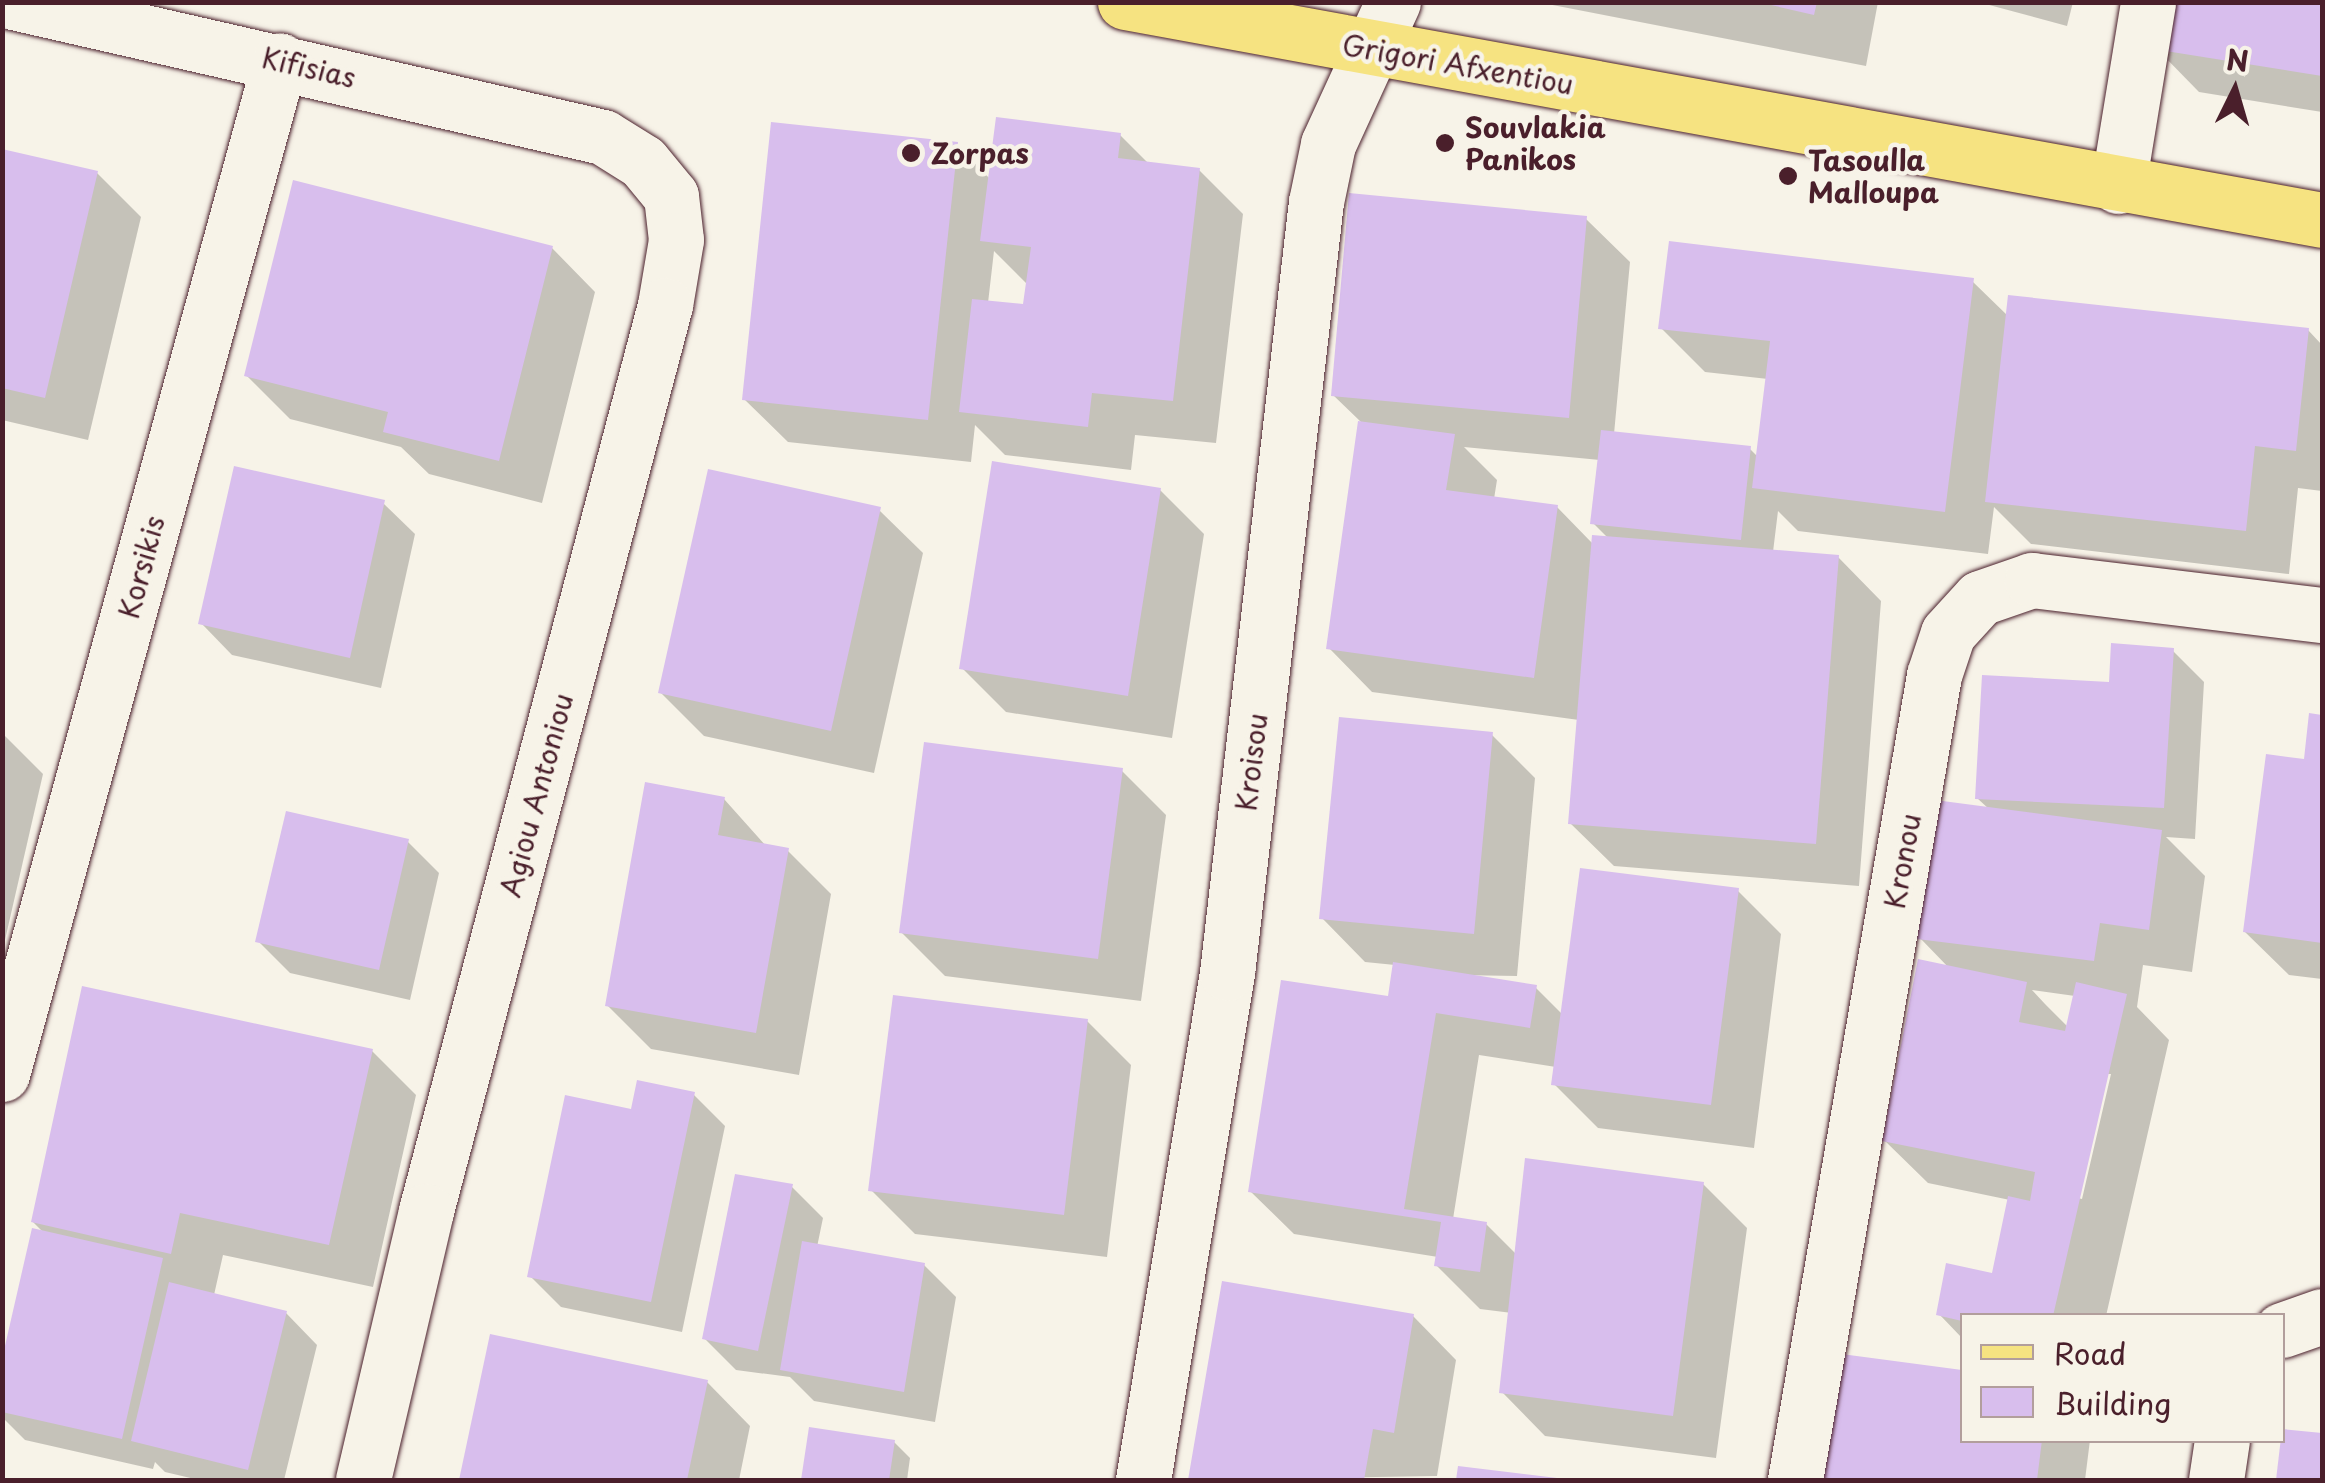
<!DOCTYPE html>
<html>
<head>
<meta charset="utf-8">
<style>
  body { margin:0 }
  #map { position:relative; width:2325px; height:1483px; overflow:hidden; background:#f7f3e8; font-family:"Playpen Sans",sans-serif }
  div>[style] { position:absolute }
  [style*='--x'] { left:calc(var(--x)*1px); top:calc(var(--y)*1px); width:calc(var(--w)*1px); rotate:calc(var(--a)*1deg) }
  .shadow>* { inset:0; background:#0003 }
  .building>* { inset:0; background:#d8beed }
  .roads { filter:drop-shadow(0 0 2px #4a1f2b) drop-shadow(0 0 2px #4a1f2b) }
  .street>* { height:55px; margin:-27.5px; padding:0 27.5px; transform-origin:27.5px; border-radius:27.5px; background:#f7f3e8 }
  .primary>* { height:55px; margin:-27.5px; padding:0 27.5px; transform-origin:27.5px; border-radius:27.5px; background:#f6e381 }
  .dots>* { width:28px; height:28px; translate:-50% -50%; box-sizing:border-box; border:5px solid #f7f3e8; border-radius:50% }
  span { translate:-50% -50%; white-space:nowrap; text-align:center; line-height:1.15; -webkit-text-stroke:9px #f7f3e8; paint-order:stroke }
  .street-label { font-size:28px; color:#4a1f2b }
  .poi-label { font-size:28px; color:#4a1f2b; font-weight:700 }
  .left { translate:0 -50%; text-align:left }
  .frame { position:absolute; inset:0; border:5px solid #4a1f2b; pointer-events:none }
  .legend { position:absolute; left:1960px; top:1313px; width:325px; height:130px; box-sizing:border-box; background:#f7f3e8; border:2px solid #b29e9c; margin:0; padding:12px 18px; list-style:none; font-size:30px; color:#4a1f2b }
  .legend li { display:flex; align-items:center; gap:20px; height:50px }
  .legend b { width:50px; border:2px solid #b29e9c }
  .north { position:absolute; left:2185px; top:40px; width:100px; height:100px; -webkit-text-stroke:8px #f7f3e8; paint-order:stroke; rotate:5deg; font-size:28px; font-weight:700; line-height:40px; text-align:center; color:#4a1f2b }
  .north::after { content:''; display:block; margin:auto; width:35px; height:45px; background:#4a1f2b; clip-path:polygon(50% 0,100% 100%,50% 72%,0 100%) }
</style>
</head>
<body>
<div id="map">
  <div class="shadow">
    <i style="clip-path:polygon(1537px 2px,1878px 2px,1866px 66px)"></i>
    <i style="clip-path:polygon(1978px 2px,2073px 2px,2067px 26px)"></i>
    <i style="clip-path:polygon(2163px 2px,2322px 2px,2322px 112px,2199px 92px,2156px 48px)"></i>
    <i style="clip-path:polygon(evenodd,1120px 135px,1149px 164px,1199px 170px,1243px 214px,1216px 443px,1135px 435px,1131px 470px,1005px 455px,975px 425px,971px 462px,788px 442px,744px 399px,957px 145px,990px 179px,1120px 135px,994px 251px,1027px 284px,1026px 307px,988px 303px,994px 251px)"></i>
    <i style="clip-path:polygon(2px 151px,97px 173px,141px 217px,88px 440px,2px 420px)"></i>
    <i style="clip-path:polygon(evenodd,1586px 219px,1630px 262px,1614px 434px,1750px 449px,1758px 457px,1768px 379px,1705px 372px,1661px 328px,1972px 281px,2008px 316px,2308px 330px,2322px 345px,2322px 491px,2298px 488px,2289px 574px,2031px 544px,1994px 507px,1988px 554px,1798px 531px,1778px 511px,1773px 552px,1838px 557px,1881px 601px,1859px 886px,1614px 866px,1570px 823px,1579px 720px,1372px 692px,1329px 648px,1361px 422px,1333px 395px,1586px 219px,1464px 447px,1600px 460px,1593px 523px,1609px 539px,1593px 544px,1557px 507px,1494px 499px,1497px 480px,1464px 447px)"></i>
    <i style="clip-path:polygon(552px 248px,595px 292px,542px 503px,429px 474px,401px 447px,290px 419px,247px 376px)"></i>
    <i style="clip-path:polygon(1160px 490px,1204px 534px,1172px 738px,1006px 712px,962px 668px)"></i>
    <i style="clip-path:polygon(383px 503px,415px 534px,381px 688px,232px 655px,201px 623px)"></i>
    <i style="clip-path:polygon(879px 510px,923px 553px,874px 773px,704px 736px,660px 692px)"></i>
    <i style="clip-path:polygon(evenodd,2172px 650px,2204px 682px,2195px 839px,2166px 837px,2205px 876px,2192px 972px,2143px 965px,2137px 1007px,2169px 1040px,2106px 1316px,1962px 1316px,1962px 1338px,1939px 1314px,1994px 1276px,2010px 1200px,1928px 1183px,1884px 1140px,1950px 969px,1920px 938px,1990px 810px,1977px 798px,2111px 685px,2172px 650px,2032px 990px,2075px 996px,2068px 1027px,2045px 1004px,2032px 990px,2172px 650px,2106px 1074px,2111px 1074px,2082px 1199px,2078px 1198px,2106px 1074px)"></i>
    <i style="clip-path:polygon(2312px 716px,2322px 718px,2322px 979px,2289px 975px,2245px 932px,2306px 761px)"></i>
    <i style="clip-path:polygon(2px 733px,43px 774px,2px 953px)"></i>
    <i style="clip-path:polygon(1491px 734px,1535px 778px,1517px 976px,1457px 975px,1536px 988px,1563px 1015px,1738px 891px,1781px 934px,1754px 1148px,1598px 1128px,1554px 1084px,1556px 1067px,1479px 1055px,1453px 1219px,1486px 1224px,1515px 1253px,1703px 1184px,1747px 1228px,1716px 1458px,1545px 1436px,1502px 1392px,1512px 1313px,1480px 1309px,1436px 1265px,1438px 1257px,1294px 1234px,1250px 1191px,1390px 999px,1395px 965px,1365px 962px,1322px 918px)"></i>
    <i style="clip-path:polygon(1122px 771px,1166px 815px,1141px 1001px,945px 976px,901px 932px)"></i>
    <i style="clip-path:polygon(724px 799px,767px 847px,788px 851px,831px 894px,799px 1075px,651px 1049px,607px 1005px)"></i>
    <i style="clip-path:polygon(408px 842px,439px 873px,410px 1000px,290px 973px,258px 941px)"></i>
    <i style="clip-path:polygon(1087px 1021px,1131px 1065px,1107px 1257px,915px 1234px,871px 1190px)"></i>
    <i style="clip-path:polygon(372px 1051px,416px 1095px,373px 1287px,223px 1255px,214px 1295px,286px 1313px,317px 1345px,284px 1480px,199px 1480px,165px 1472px,155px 1462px,153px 1469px,25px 1440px,2px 1417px,2px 1370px,45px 1234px,33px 1222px)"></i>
    <i style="clip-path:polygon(693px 1094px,725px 1126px,682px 1332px,561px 1307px,530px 1276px,633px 1112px)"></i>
    <i style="clip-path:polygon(791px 1186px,823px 1218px,817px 1247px,924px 1265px,956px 1297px,935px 1422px,814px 1401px,790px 1377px,736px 1370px,704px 1338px)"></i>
    <i style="clip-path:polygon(1224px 1284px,1413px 1316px,1456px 1360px,1437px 1476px,1190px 1480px)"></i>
    <i style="clip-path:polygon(492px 1337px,707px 1382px,750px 1426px,739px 1480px,462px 1480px)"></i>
    <i style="clip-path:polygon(1821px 1353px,1962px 1372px,1962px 1440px,2090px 1440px,2085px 1480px,1804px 1480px)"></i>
    <i style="clip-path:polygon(811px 1430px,894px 1442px,910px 1458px,907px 1480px,804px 1480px)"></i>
  </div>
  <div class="building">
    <i style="clip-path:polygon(1758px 2px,1817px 2px,1814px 15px)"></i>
    <i style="clip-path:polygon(2160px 2px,2322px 2px,2322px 76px,2153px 49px)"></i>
    <i style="clip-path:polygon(996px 117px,1121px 133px,1118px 158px,1200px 168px,1173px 401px,1092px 393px,1088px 427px,959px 412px,972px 299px,1023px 304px,1031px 247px,980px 241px)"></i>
    <i style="clip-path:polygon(771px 122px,958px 142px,928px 420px,742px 400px)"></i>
    <i style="clip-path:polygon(2px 149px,98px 171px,45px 398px,2px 388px)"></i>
    <i style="clip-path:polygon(293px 180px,553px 246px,499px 461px,383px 432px,388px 412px,244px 376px)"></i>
    <i style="clip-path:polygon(1349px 193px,1587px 216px,1569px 418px,1331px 396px)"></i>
    <i style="clip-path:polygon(1669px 241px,1974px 278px,1945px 512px,1752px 488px,1770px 341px,1658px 329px)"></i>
    <i style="clip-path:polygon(2008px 295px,2309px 328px,2296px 451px,2255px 446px,2246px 531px,1985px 502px)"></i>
    <i style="clip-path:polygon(1358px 421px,1455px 434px,1446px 490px,1558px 505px,1534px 678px,1326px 649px)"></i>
    <i style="clip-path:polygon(1601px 430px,1751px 446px,1741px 540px,1590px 524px)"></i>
    <i style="clip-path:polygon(992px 461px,1161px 488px,1128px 696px,959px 669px)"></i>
    <i style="clip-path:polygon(234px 466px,385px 500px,350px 658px,198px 624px)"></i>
    <i style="clip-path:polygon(708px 469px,881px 507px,831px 731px,658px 693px)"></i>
    <i style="clip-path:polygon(1592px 535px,1839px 555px,1816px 844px,1568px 824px)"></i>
    <i style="clip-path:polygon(2111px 643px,2174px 648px,2164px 808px,1975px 799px,1982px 675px,2109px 682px)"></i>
    <i style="clip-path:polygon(2309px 713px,2322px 715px,2322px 943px,2243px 932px,2266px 754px,2304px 759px)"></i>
    <i style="clip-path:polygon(1339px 717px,1493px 732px,1474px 934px,1319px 919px)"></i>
    <i style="clip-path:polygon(924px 742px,1123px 768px,1098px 959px,899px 933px)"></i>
    <i style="clip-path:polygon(645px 782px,725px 797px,718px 835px,789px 848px,756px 1033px,605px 1006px)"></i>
    <i style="clip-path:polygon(1935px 800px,2162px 830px,2149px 930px,2100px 923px,2094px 961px,1917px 939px)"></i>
    <i style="clip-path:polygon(286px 811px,409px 839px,379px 970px,255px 942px)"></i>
    <i style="clip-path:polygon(1580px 868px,1739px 888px,1711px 1105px,1551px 1085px)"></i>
    <i style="clip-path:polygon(1918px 959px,2027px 982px,2019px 1022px,2065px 1031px,2076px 982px,2127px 994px,2053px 1316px,1962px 1316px,1962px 1321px,1936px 1315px,1946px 1263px,1992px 1273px,2008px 1196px,2030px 1201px,2035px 1172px,1882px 1141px)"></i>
    <i style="clip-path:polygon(1393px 962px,1537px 985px,1530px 1028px,1436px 1013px,1404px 1209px,1487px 1222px,1480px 1272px,1434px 1266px,1441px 1222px,1248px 1192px,1281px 980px,1388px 996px)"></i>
    <i style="clip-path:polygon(82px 986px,373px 1049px,329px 1245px,180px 1213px,171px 1254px,31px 1222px)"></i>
    <i style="clip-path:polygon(893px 995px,1088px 1019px,1064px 1215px,868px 1191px)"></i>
    <i style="clip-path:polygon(637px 1080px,695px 1092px,651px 1302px,527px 1277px,565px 1095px,631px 1109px)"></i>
    <i style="clip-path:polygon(1525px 1158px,1704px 1182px,1673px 1416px,1499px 1393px)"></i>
    <i style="clip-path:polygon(735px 1174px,793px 1184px,758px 1351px,702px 1339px)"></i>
    <i style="clip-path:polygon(32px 1228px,163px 1258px,122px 1439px,2px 1412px,2px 1359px)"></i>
    <i style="clip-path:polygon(802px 1241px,925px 1263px,904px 1392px,780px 1370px)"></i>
    <i style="clip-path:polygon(1222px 1281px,1414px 1314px,1394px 1433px,1373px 1429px,1364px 1480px,1188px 1480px)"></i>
    <i style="clip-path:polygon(169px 1282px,287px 1311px,248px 1470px,131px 1441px)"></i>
    <i style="clip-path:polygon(490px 1334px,708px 1380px,687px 1480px,459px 1480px)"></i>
    <i style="clip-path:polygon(1819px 1351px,1962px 1370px,1962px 1440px,2042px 1440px,2037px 1480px,1802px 1480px)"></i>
    <i style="clip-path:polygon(809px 1427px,895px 1440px,889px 1480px,801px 1480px)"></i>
    <i style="clip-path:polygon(2282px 1429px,2322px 1433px,2322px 1480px,2276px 1480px)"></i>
    <i style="clip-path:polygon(1458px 1466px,1557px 1478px,1557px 1480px,1456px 1480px)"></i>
  </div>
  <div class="roads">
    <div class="street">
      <i style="--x:13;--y:2;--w:605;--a:12.89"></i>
      <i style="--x:603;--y:137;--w:47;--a:32"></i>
      <i style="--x:643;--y:162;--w:44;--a:50.5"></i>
      <i style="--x:671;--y:196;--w:44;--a:83.5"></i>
      <i style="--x:676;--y:240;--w:66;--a:99.6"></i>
      <i style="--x:665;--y:305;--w:937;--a:104.78"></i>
      <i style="--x:426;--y:1211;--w:276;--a:103.2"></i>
      <i style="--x:2118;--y:186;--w:186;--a:-80.7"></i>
      <i style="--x:2;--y:1074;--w:1051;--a:-74.67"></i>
      <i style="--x:2282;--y:1330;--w:42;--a:-19.3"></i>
      <i style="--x:1143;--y:1480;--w:514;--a:-80.59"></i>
      <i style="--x:1227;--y:973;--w:776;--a:-83.42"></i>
      <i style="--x:1316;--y:202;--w:59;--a:-78.3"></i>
      <i style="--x:1328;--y:144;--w:156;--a:-65.4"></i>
      <i style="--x:1795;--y:1480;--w:817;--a:-80.2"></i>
      <i style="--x:1934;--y:675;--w:44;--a:-71.6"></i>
      <i style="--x:1948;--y:633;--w:47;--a:-47.6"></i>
      <i style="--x:1980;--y:598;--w:55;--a:-19.1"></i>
      <i style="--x:2032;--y:580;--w:292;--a:6.9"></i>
      <i style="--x:2216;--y:1480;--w:40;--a:-81.5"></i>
    </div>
    <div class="primary">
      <i style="--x:1125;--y:2;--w:1217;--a:10.32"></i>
    </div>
  </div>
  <div class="dots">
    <i style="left:1445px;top:143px;background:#4a1f2b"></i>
    <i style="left:911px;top:153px;background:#4a1f2b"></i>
    <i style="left:1788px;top:176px;background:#4a1f2b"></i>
  </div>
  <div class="street-label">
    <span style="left:1458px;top:64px;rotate:10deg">Grigori Afxentiou</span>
    <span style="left:309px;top:67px;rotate:13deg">Kifisias</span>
    <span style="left:141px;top:567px;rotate:-75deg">Korsikis</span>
    <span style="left:1251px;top:762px;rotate:-83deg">Kroisou</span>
    <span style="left:536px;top:795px;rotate:-75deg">Agiou Antoniou</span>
    <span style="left:1902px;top:861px;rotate:-80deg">Kronou</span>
  </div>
  <div class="poi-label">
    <span class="left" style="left:1465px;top:143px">Souvlakia<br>Panikos</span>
    <span class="left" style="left:931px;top:153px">Zorpas</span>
    <span class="left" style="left:1808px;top:176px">Tasoulla<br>Malloupa</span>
  </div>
  <div class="frame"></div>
  <ul class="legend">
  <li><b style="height:12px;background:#f6e381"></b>Road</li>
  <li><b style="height:28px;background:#d8beed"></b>Building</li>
  </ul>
  <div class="north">N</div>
</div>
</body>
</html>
